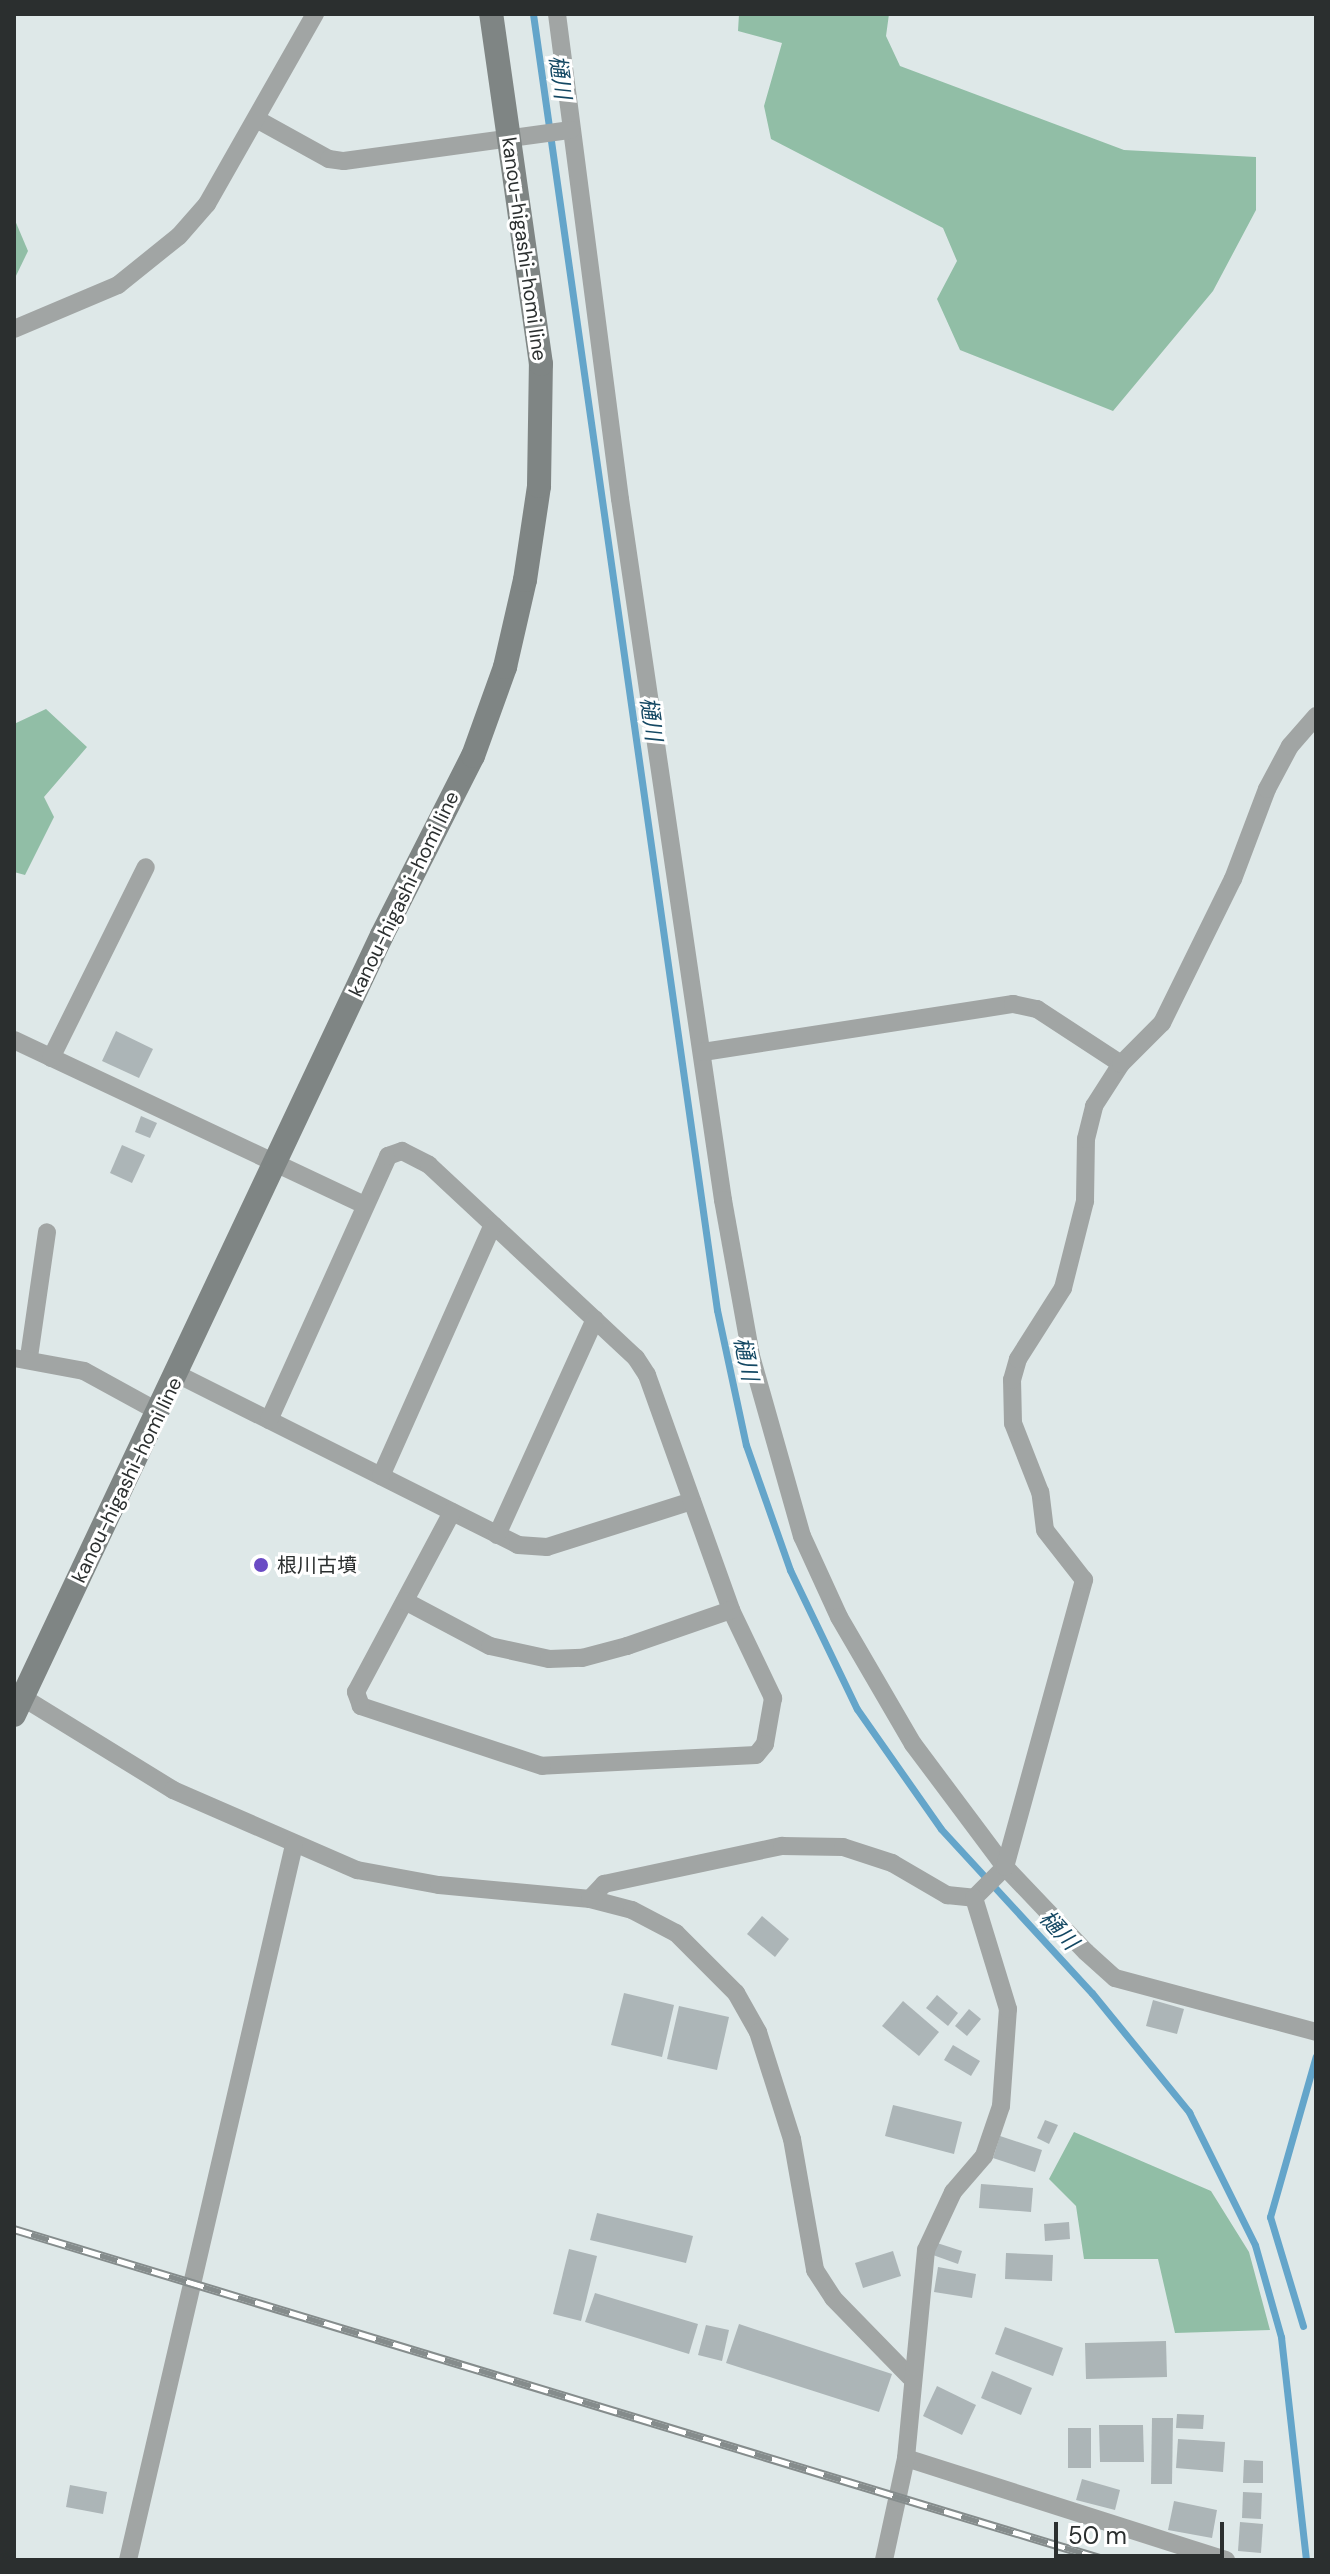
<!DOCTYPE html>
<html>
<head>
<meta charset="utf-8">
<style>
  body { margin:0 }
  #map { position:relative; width:1330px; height:2574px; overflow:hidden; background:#dee8e8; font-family:"DM Sans","Noto Sans JP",sans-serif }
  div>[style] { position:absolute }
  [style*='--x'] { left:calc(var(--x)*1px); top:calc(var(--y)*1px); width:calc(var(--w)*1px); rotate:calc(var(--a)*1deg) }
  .green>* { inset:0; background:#91bea6 }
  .stream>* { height:7px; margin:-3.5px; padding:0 3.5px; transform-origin:3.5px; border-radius:3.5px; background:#64a5ca }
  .building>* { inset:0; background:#acb5b7 }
  .street>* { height:18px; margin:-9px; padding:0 9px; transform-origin:9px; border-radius:9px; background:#a1a5a4 }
  .secondary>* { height:24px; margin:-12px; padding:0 12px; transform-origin:12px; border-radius:12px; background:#7f8584 }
  .rail>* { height:9px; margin-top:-4.5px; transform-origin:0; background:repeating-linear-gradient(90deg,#fff 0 18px,#858c8c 0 36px); box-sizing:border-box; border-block:2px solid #858c8c }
  .dots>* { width:22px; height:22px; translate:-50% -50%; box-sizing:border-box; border:4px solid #fff; border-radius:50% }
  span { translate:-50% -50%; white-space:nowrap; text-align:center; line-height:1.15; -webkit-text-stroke:6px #fff; paint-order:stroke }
  .street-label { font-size:20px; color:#2b2f2f }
  .poi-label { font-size:20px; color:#2b2f2f }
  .left { translate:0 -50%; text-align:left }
  .water-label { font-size:22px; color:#144863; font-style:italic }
  .frame { position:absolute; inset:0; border:16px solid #2b2f2f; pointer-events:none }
  .scale { position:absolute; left:1054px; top:2522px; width:170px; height:36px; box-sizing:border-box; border:4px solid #2b2f2f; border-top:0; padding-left:10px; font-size:24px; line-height:28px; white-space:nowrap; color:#2b2f2f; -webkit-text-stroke:6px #fff; paint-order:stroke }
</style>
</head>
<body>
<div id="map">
  <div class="green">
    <i style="clip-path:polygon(739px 14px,889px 14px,886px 36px,900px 66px,1124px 150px,1256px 157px,1256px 210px,1213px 291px,1113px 411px,960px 350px,937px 299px,957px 261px,943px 228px,771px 139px,764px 106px,782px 43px,738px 31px)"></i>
    <i style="clip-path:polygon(14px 218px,28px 251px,14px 280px)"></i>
    <i style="clip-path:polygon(46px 709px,87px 747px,44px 797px,54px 817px,25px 875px,14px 872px,14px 724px)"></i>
    <i style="clip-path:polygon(1074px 2132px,1211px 2191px,1249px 2252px,1270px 2330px,1175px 2333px,1158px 2259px,1084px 2259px,1076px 2206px,1049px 2179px)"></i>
  </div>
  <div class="stream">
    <i style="--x:533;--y:14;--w:1309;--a:81.92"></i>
    <i style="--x:717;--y:1310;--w:138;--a:77.9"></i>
    <i style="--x:746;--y:1445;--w:133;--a:70.6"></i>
    <i style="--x:790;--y:1570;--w:154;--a:64.3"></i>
    <i style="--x:857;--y:1709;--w:146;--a:55"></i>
    <i style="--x:941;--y:1829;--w:223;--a:47.4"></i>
    <i style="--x:1092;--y:1993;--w:154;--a:50.8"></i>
    <i style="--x:1189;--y:2112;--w:148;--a:63.6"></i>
    <i style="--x:1255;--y:2245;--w:96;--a:74.2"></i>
    <i style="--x:1281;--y:2337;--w:224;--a:83.6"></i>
    <i style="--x:1303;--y:2326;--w:114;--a:-106.8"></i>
    <i style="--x:1270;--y:2217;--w:167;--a:-74.1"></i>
  </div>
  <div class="building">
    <i style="clip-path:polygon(116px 1031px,153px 1049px,139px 1078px,102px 1061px)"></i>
    <i style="clip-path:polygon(141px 1116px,157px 1123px,150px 1138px,135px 1132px)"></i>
    <i style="clip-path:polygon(122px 1145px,145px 1155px,132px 1183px,110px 1173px)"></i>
    <i style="clip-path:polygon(762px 1916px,789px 1939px,775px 1957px,747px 1934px)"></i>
    <i style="clip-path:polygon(624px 1993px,674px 2005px,662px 2057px,611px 2045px)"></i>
    <i style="clip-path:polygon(937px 1995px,958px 2013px,948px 2026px,926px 2008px)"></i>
    <i style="clip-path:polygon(1153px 2000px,1184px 2009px,1177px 2034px,1146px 2026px)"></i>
    <i style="clip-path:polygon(903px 2001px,939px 2032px,919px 2056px,882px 2026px)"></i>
    <i style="clip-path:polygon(679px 2006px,729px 2017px,717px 2070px,667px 2059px)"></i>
    <i style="clip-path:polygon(969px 2009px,981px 2019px,967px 2036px,955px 2026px)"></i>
    <i style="clip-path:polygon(953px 2045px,980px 2061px,971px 2076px,944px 2060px)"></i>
    <i style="clip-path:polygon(893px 2105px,962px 2122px,954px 2154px,885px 2136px)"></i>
    <i style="clip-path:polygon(1045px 2120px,1058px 2125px,1049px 2144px,1037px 2138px)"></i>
    <i style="clip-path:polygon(1000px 2136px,1042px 2150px,1035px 2172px,993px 2158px)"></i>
    <i style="clip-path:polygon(981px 2184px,1033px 2188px,1031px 2212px,979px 2208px)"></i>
    <i style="clip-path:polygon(597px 2213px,693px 2236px,686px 2263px,590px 2240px)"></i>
    <i style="clip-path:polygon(1069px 2222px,1070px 2239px,1045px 2241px,1044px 2224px)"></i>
    <i style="clip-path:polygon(937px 2243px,962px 2251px,958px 2264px,933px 2255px)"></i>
    <i style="clip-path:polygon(569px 2249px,597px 2256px,581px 2321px,553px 2314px)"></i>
    <i style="clip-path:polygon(893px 2251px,901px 2276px,863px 2288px,855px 2263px)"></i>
    <i style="clip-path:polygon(1006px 2253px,1053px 2255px,1052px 2281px,1005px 2279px)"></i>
    <i style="clip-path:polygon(938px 2267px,976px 2274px,972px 2298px,934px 2292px)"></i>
    <i style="clip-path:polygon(595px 2293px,698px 2324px,689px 2354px,585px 2322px)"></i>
    <i style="clip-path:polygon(739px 2324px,892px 2374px,879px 2412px,726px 2363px)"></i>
    <i style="clip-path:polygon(706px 2325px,729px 2330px,722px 2361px,698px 2355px)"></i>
    <i style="clip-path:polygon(1005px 2327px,1063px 2348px,1053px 2376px,995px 2354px)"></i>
    <i style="clip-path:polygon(1166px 2341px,1167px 2377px,1086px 2379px,1085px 2343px)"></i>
    <i style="clip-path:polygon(992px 2371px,1032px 2388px,1021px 2415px,981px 2398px)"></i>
    <i style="clip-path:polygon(937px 2386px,976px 2405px,962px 2435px,923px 2416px)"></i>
    <i style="clip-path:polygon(1177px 2414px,1204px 2415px,1203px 2429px,1176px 2428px)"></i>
    <i style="clip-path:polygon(1152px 2418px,1173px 2418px,1172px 2484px,1151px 2484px)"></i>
    <i style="clip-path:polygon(1099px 2425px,1143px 2425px,1144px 2462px,1100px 2462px)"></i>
    <i style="clip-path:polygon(1068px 2428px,1091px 2428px,1091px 2468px,1068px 2468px)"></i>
    <i style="clip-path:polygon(1178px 2439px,1225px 2442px,1223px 2472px,1176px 2468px)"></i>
    <i style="clip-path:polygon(1244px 2460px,1263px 2461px,1263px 2483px,1243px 2483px)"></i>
    <i style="clip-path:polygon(1082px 2479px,1120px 2490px,1115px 2510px,1076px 2500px)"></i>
    <i style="clip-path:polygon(70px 2485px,107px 2492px,103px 2514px,66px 2507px)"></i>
    <i style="clip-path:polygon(1243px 2492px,1262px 2493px,1261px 2519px,1242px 2518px)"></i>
    <i style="clip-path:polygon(1174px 2501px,1217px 2510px,1212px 2538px,1168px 2530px)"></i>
    <i style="clip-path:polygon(1240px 2522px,1263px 2524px,1261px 2553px,1238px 2551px)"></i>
  </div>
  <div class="street">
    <i style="--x:557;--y:14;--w:489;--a:82.6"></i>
    <i style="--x:620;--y:499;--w:709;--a:81.64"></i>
    <i style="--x:723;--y:1200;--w:158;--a:79.8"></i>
    <i style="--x:751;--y:1356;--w:187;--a:74.2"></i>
    <i style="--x:802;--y:1536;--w:89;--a:65.4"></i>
    <i style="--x:839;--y:1617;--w:147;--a:59.8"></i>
    <i style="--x:913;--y:1744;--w:154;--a:53.2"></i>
    <i style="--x:1005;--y:1867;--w:117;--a:46.4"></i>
    <i style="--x:1086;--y:1952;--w:39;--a:42"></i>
    <i style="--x:1115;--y:1978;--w:208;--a:15"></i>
    <i style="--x:258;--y:120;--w:81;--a:28.8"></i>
    <i style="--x:329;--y:159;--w:15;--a:8"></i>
    <i style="--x:344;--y:161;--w:229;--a:-7.8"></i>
    <i style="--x:14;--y:329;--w:113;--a:-22.9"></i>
    <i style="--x:118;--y:285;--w:78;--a:-38.8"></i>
    <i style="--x:179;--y:236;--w:43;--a:-48.8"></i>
    <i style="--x:207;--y:204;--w:219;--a:-60.4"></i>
    <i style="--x:14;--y:1040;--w:387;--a:25.2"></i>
    <i style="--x:703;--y:1052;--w:314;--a:-8.8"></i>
    <i style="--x:1013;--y:1004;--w:25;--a:12"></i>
    <i style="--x:1037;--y:1009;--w:100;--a:33.2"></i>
    <i style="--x:51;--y:1058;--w:213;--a:-63.6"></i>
    <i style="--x:29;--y:1357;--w:126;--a:-81.8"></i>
    <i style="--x:14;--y:1358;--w:71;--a:10.5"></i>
    <i style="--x:84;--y:1371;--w:85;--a:28.7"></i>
    <i style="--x:177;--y:1374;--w:381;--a:26.6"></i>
    <i style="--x:518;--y:1545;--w:29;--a:4"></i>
    <i style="--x:547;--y:1547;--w:152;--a:-17.6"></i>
    <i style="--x:269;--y:1420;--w:290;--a:-65.7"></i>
    <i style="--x:388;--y:1156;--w:15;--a:-20"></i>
    <i style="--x:402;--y:1151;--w:30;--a:27"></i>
    <i style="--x:429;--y:1165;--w:283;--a:43"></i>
    <i style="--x:636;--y:1358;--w:20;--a:57"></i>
    <i style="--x:647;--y:1375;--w:250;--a:70.3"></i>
    <i style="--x:731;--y:1610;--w:98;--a:64.5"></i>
    <i style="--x:773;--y:1698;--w:47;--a:99.9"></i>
    <i style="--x:765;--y:1744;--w:14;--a:129"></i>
    <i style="--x:756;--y:1755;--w:214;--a:177.1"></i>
    <i style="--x:542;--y:1766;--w:191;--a:-161.7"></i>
    <i style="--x:361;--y:1706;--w:15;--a:-110"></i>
    <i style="--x:356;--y:1692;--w:204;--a:-61.9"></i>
    <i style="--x:381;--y:1476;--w:275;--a:-66"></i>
    <i style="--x:497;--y:1535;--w:237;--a:-65.6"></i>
    <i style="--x:405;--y:1601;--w:96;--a:27.9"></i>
    <i style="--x:490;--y:1646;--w:60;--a:12.4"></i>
    <i style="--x:549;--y:1659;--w:33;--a:-2"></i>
    <i style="--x:582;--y:1658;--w:47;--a:-14.9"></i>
    <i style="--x:627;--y:1646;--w:110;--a:-19.1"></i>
    <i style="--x:14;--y:1692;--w:187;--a:31.6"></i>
    <i style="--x:173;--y:1790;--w:201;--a:23.5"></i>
    <i style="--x:357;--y:1870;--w:83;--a:10.4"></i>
    <i style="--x:439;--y:1885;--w:152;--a:5.3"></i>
    <i style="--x:590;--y:1899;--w:43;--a:14.7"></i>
    <i style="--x:632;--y:1910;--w:50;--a:27.6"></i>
    <i style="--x:676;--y:1933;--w:85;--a:45"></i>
    <i style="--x:736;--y:1993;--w:45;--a:60.6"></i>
    <i style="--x:758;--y:2032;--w:112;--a:72.4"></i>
    <i style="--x:792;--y:2139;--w:133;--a:80"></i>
    <i style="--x:815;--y:2270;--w:33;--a:57"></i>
    <i style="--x:833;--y:2298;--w:110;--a:45.7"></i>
    <i style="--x:974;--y:1898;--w:44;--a:-45"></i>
    <i style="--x:1005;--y:1867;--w:298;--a:-74.6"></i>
    <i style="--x:1084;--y:1580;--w:63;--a:-128"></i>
    <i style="--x:1045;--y:1530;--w:38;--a:-97"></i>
    <i style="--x:1040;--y:1492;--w:74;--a:-111.4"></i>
    <i style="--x:1013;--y:1423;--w:43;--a:-91.3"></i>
    <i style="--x:1012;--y:1380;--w:22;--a:-74"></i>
    <i style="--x:1018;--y:1359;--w:84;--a:-57.6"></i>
    <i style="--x:1063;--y:1288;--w:90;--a:-75.8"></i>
    <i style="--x:1085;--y:1201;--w:62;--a:-89.1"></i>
    <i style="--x:1086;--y:1139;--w:34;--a:-76"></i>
    <i style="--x:1094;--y:1106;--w:50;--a:-57.3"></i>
    <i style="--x:1121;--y:1064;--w:58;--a:-45"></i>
    <i style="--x:1162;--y:1023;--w:161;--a:-63.8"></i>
    <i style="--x:1233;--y:879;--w:96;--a:-69.3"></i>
    <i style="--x:1267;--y:789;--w:49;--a:-61.9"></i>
    <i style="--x:1290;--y:746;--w:40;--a:-49"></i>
    <i style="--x:590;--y:1899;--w:21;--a:-47"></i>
    <i style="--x:604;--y:1884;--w:182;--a:-12.1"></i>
    <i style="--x:782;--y:1846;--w:61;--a:0.9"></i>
    <i style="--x:843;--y:1847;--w:52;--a:18.1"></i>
    <i style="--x:892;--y:1863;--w:64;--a:30.2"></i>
    <i style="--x:947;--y:1895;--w:27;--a:6"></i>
    <i style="--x:906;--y:2458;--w:336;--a:17.7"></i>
    <i style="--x:128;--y:2560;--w:734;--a:-76.93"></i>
    <i style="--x:884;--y:2560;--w:104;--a:-77.8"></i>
    <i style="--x:906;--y:2458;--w:209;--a:-84.5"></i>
    <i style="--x:926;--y:2250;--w:64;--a:-65"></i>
    <i style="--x:953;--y:2192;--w:48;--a:-49.3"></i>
    <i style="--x:984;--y:2156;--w:53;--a:-71.2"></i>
    <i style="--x:1001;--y:2106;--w:97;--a:-85.9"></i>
    <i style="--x:1008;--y:2009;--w:116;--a:-107"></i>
  </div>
  <div class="secondary">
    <i style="--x:14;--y:1715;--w:862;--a:-64.74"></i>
    <i style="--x:382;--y:935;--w:201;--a:-63.1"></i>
    <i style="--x:473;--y:756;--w:95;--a:-70.2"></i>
    <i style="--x:505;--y:667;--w:89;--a:-77.1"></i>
    <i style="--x:525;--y:580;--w:95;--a:-81.5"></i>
    <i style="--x:539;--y:486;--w:122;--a:-89.1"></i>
    <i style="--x:541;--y:364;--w:354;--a:-98.1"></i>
  </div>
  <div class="rail">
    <i style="--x:14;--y:2229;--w:1141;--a:16.86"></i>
  </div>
  <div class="dots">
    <i style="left:261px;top:1565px;background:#6a4bc4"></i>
  </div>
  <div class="street-label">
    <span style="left:524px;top:249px;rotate:82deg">kanou-higashi-homi line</span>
    <span style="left:404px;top:894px;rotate:-64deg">kanou-higashi-homi line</span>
    <span style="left:127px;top:1480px;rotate:-64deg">kanou-higashi-homi line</span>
  </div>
  <div class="poi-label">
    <span class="left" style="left:277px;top:1565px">根川古墳</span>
  </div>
  <div class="water-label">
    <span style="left:560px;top:77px;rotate:82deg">樋川</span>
    <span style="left:651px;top:719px;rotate:82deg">樋川</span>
    <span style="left:746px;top:1359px;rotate:78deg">樋川</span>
    <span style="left:1059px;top:1930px;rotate:47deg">樋川</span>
  </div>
  <div class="frame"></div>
  <div class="scale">50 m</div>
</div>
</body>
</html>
